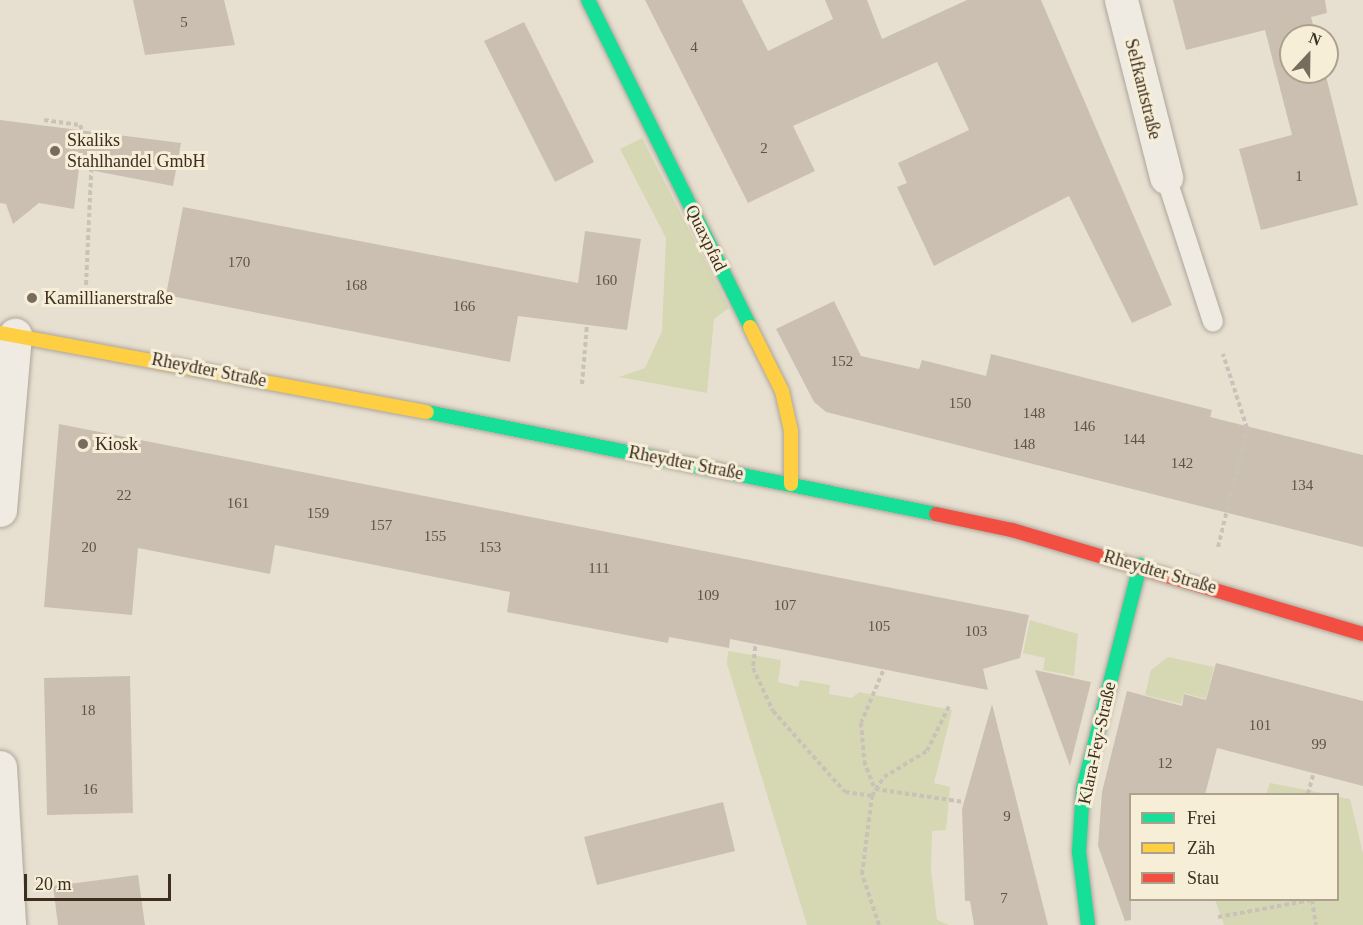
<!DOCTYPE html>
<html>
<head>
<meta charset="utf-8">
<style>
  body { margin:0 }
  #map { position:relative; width:1363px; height:925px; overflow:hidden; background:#e7e0d1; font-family:"Times New Roman",serif }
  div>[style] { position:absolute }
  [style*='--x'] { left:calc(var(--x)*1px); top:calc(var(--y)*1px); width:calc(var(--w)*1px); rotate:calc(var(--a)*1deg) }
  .green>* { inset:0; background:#d6d7b3 }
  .building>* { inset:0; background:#cbbfb2 }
  .path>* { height:4px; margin-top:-2px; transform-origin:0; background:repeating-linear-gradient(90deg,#c8c2b9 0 4.5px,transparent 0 7.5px) }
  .roads { filter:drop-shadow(0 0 2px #ada599) drop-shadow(0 0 2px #ada599) }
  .lane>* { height:20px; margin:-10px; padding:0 10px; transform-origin:10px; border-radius:10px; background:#efebe3 }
  .street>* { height:33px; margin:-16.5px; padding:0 16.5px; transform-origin:16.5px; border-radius:16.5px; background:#efebe3 }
  .fast>* { height:14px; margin:-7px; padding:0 7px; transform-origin:7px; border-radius:7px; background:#16e098 }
  .slow>* { height:14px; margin:-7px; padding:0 7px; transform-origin:7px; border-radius:7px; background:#ffcf43 }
  .jam>* { height:14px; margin:-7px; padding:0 7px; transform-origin:7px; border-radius:7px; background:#f24e42 }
  .dots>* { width:16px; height:16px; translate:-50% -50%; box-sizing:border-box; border:3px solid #f7eed8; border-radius:50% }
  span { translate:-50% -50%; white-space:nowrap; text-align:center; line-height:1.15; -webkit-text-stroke:6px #f7eed8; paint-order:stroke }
  .number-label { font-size:15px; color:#605244 }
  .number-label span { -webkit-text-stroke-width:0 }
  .street-label { font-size:18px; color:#3d2e20 }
  .poi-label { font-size:18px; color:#3d2e20 }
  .left { translate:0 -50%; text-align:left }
  .legend { position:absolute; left:1129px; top:793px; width:210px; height:108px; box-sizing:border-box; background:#f7eed8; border:2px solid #ada18e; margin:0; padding:8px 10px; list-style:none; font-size:18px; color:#3d2e20 }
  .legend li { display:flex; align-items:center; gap:12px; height:30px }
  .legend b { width:30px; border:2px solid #ada18e }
  .north { position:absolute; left:1279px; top:24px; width:60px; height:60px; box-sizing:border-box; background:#f7eed8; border:2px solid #ada18e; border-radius:50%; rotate:22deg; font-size:16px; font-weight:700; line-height:24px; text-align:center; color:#3d2e20 }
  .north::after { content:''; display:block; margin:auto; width:21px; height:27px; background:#786c5e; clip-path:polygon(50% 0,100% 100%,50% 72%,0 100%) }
  .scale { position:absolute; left:24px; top:874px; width:147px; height:27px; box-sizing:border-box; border:3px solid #3d2e20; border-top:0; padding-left:8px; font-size:18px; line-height:21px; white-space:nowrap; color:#3d2e20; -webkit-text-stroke:4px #f7eed8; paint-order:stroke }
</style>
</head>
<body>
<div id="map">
  <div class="green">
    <i style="clip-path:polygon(642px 138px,729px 308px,714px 319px,707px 393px,619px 377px,645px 368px,662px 331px,666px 238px,620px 149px)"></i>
    <i style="clip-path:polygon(1030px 620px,1078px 634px,1074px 676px,1043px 670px,1045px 658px,1023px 653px)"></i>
    <i style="clip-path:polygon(728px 651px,781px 660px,778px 682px,798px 687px,800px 680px,830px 685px,829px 694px,852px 698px,859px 692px,952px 710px,934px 783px,950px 787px,946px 830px,932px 831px,931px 870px,937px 920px,949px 925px,807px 925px,727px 664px)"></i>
    <i style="clip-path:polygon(1168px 657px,1214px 667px,1206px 699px,1184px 693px,1181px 704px,1145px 695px,1151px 670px)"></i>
    <i style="clip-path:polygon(1270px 783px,1327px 794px,1266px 794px)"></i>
    <i style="clip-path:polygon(1338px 797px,1350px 799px,1363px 853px,1363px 925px,1224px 925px,1215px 900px,1338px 900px)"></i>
  </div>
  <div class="building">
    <i style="clip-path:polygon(133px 0,224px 0,235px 45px,145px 55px)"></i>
    <i style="clip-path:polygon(645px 0,742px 0,768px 51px,833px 19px,825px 0,867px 0,882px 39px,967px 0,1041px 0,1172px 305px,1132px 323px,1069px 196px,934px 266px,897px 187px,907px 183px,898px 163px,969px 130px,937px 62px,793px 126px,815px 171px,748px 203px)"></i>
    <i style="clip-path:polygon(1173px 0,1325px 0,1327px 13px,1311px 17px,1316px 36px,1291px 36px,1291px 72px,1325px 72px,1358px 205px,1261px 230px,1239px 149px,1292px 135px,1265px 30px,1186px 50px)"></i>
    <i style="clip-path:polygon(524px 22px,594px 162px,555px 182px,484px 41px)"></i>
    <i style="clip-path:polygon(0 120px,181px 143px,173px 186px,79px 168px,74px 209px,39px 203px,13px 224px,6px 204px,0 203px)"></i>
    <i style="clip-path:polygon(183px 207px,578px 283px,585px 231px,641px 239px,627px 330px,518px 316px,510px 362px,166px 295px)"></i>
    <i style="clip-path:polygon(834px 301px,861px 356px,919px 369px,922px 360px,986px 376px,991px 354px,1212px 410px,1210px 417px,1363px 455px,1363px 547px,826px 412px,814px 402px,776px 329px)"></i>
    <i style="clip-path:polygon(59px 424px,1029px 615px,1020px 658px,983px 669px,988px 690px,730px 639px,729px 648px,669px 637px,668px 643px,507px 612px,510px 592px,275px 545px,270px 574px,138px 548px,132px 615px,44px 607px)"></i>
    <i style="clip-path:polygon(1216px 663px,1363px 701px,1363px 786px,1217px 748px,1205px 795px,1131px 795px,1131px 920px,1125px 921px,1098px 846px,1102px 792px,1127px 691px,1182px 706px,1184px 694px,1206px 700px)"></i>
    <i style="clip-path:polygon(1035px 670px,1091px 682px,1070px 766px)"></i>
    <i style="clip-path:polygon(130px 676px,133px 813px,47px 815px,44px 678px)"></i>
    <i style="clip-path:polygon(992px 704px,1048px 925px,974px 925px,970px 901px,965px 901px,962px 809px)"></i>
    <i style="clip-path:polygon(723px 802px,735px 851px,597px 885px,584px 837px)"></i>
    <i style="clip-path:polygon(138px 875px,145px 925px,58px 925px,53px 886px)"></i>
  </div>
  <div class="path">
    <i style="--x:44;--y:120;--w:36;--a:8"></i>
    <i style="--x:80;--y:125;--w:30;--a:67"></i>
    <i style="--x:92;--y:153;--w:154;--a:92.6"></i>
    <i style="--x:582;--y:384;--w:60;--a:-85.2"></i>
    <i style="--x:1218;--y:547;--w:122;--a:-76.3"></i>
    <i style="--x:1247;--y:428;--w:78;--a:-108"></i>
    <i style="--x:756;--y:639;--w:29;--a:96"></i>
    <i style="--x:753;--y:668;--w:47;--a:65.1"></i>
    <i style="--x:773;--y:711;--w:108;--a:48.4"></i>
    <i style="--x:845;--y:792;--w:27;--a:8"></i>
    <i style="--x:883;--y:671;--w:56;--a:112.9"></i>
    <i style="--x:861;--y:723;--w:38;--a:85"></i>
    <i style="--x:864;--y:761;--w:30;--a:69"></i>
    <i style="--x:875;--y:789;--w:90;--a:8.3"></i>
    <i style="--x:1308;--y:794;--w:23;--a:-75"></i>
    <i style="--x:1218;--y:917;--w:96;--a:-10.3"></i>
    <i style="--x:1312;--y:900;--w:25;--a:81"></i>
    <i style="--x:879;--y:925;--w:54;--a:-108.4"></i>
    <i style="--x:862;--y:874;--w:79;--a:-82.7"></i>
    <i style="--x:872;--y:796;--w:22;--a:-58"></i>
    <i style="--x:884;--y:777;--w:50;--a:-31.2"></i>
    <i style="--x:927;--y:751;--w:50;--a:-63.9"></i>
  </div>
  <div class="roads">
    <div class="lane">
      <i style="--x:1166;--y:177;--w:152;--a:72"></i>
    </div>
    <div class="street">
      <i style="--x:1121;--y:0;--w:183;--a:75.7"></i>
      <i style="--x:0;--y:510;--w:176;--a:-85.1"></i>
      <i style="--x:0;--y:767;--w:158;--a:86.7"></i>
    </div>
    <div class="fast">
      <i style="--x:588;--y:0;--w:365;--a:63.6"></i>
      <i style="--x:427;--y:412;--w:519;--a:11.33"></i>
      <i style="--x:1088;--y:925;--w:74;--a:-97"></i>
      <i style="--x:1079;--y:852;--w:63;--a:-86.4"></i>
      <i style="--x:1083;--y:789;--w:231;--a:-75.7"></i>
    </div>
    <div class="slow">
      <i style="--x:750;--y:327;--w:72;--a:63.4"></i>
      <i style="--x:782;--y:391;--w:41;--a:77.3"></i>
      <i style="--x:791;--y:431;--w:53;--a:90"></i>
      <i style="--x:0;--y:333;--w:434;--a:10.5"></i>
    </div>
    <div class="jam">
      <i style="--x:936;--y:514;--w:78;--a:11.9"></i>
      <i style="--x:1012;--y:530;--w:366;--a:16.5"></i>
    </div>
  </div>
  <div class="dots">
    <i style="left:55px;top:151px;background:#786c5e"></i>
    <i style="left:32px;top:298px;background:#786c5e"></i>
    <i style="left:83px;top:444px;background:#786c5e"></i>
  </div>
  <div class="number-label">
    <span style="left:184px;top:23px">5</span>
    <span style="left:694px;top:48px">4</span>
    <span style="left:764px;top:149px">2</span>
    <span style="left:1299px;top:177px">1</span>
    <span style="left:239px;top:263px">170</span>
    <span style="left:606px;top:281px">160</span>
    <span style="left:356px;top:286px">168</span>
    <span style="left:464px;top:307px">166</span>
    <span style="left:842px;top:362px">152</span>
    <span style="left:960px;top:404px">150</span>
    <span style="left:1034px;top:414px">148</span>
    <span style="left:1084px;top:427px">146</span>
    <span style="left:1134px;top:440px">144</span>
    <span style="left:1024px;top:445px">148</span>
    <span style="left:1182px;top:464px">142</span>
    <span style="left:1302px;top:486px">134</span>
    <span style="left:124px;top:496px">22</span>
    <span style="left:238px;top:504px">161</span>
    <span style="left:318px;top:514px">159</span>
    <span style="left:381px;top:526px">157</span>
    <span style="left:435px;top:537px">155</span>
    <span style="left:89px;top:548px">20</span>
    <span style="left:490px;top:548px">153</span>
    <span style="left:599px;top:569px">111</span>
    <span style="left:708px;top:596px">109</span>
    <span style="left:785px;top:606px">107</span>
    <span style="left:879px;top:627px">105</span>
    <span style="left:976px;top:632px">103</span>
    <span style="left:88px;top:711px">18</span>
    <span style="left:1260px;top:726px">101</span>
    <span style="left:1319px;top:745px">99</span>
    <span style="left:1165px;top:764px">12</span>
    <span style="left:90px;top:790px">16</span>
    <span style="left:1007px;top:817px">9</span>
    <span style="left:1004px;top:899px">7</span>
  </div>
  <div class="street-label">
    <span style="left:1143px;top:89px;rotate:76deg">Selfkantstraße</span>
    <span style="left:706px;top:238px;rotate:64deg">Quaxpfad</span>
    <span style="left:209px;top:370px;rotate:11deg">Rheydter Straße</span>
    <span style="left:686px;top:463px;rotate:11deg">Rheydter Straße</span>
    <span style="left:1160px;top:572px;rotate:16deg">Rheydter Straße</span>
    <span style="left:1097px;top:743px;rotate:-78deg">Klara-Fey-Straße</span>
  </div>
  <div class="poi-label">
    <span class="left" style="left:67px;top:151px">Skaliks<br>Stahlhandel GmbH</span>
    <span class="left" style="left:44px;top:298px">Kamillianerstraße</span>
    <span class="left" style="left:95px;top:444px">Kiosk</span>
  </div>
  <ul class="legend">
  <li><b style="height:8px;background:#16e098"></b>Frei</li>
  <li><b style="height:8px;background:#ffcf43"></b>Zäh</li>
  <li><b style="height:8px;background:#f24e42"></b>Stau</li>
  </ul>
  <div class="north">N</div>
  <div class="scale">20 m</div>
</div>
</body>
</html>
